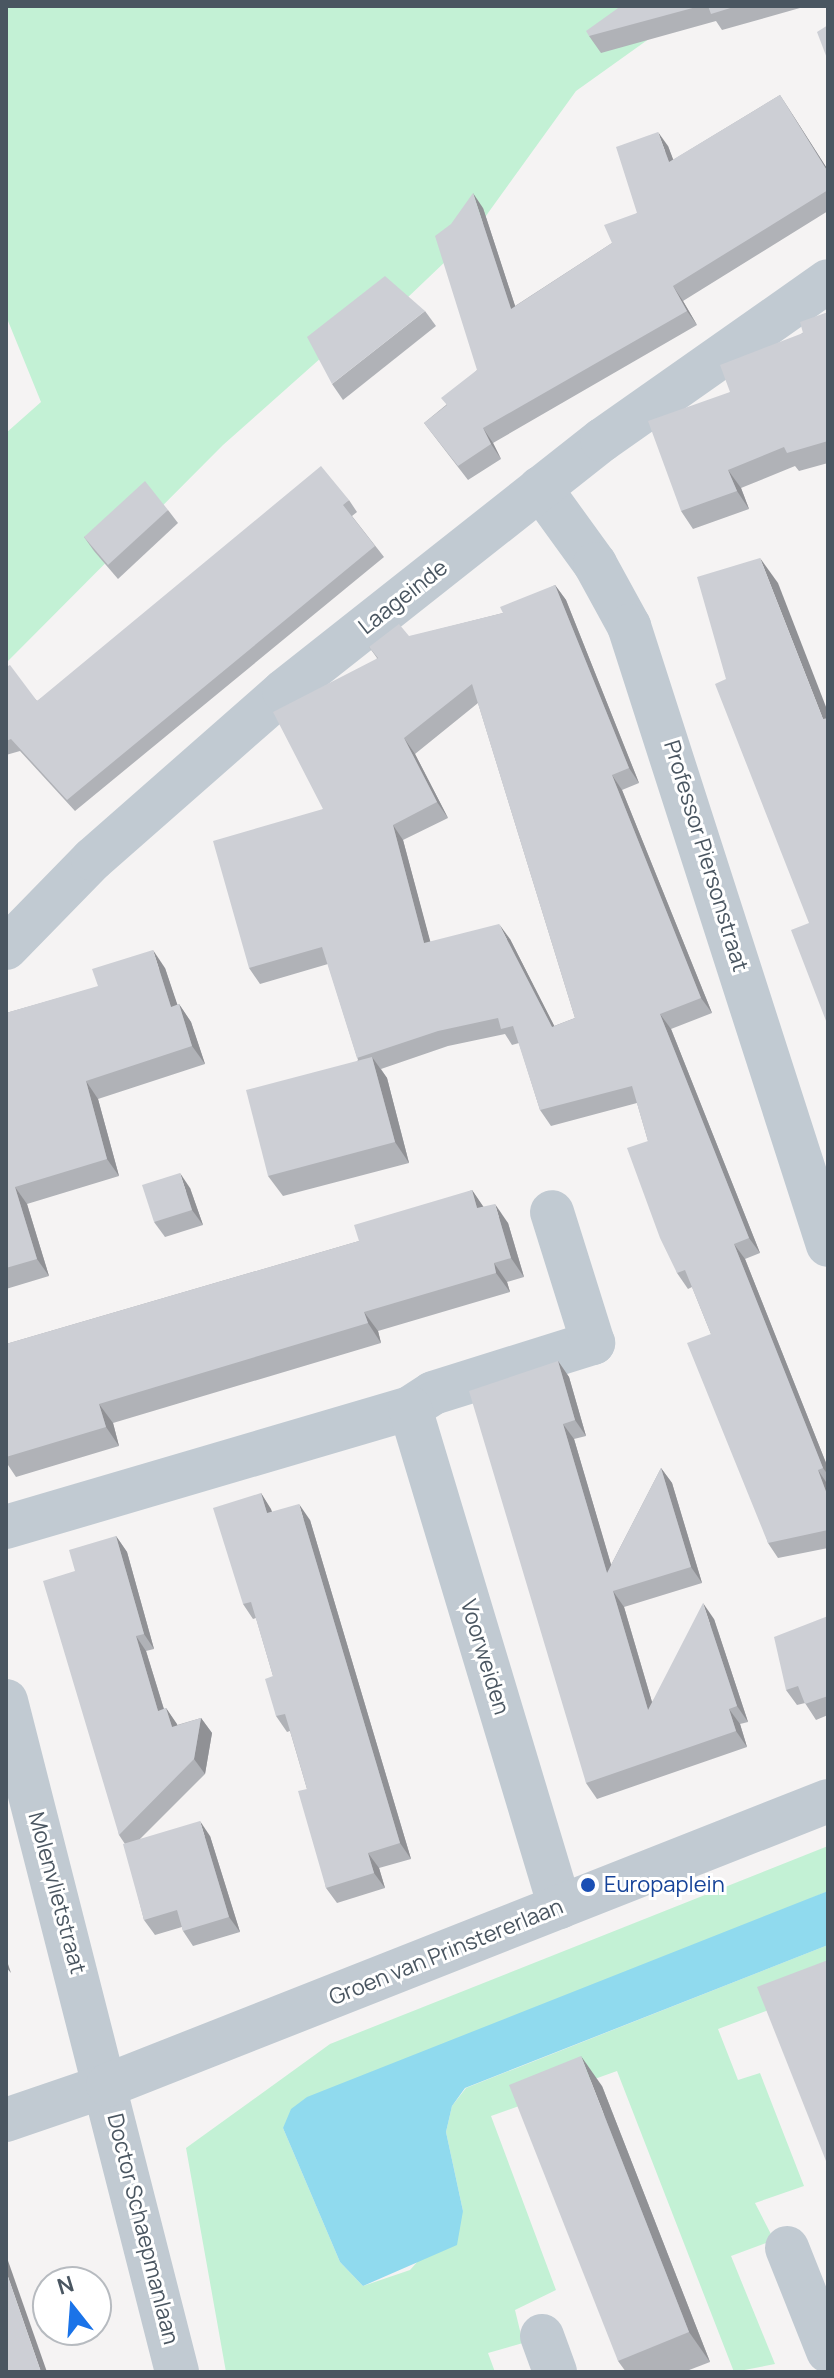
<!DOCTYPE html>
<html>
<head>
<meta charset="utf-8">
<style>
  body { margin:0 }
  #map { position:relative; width:834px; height:2378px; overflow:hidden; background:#f5f3f3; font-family:Manrope,sans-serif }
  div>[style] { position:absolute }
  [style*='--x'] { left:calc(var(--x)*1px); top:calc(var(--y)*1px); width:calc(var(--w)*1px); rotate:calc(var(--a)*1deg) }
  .green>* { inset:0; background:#c3f1d5 }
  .water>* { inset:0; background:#90daee }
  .minor>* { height:44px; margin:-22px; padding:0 22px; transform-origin:22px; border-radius:22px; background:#c1cad2 }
  .wall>* { inset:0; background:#b0b2b7 }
  .shaded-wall>* { inset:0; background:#909195 }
  .building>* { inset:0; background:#cdcfd5 }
  .dots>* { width:22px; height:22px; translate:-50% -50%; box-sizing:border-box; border:4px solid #fff; border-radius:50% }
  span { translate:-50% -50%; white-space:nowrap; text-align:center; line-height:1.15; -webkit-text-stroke:6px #fff; paint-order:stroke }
  .street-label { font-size:22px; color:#4a5661 }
  .transit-label { font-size:22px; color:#164399 }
  .left { translate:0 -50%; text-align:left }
  .frame { position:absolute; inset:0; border:8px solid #4a5661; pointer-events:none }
  .north { position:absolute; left:32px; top:2266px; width:80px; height:80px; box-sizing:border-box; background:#fff; border:2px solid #b7bbc0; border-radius:50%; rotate:343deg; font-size:22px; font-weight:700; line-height:32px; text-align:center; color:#4a5661 }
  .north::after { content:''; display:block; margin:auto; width:28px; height:36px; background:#1a73e8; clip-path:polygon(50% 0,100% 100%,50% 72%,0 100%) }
</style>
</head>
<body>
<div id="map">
  <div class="green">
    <i style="clip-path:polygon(6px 6px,695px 6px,576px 91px,470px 238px,383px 321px,322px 357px,223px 445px,6px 663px,6px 433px,41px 402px,6px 316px)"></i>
    <i style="clip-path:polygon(828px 1846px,828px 1891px,283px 2128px,340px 2262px,363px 2286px,410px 2270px,463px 2211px,446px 2132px,452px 2106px,466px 2088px,828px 1945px,828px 1988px,718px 2029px,738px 2080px,760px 2073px,804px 2186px,755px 2203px,774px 2240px,731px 2256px,775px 2364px,734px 2372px,617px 2071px,491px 2116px,556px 2290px,515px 2310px,523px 2343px,488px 2353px,495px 2372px,226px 2372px,186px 2148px,330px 2044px)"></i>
  </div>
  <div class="water">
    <i style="clip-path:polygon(828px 1891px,828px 1945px,465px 2088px,452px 2106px,446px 2132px,463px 2211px,457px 2245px,363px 2286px,340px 2262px,283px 2128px,291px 2109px,307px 2097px)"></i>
  </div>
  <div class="minor">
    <i style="--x:540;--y:488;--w:94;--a:54.1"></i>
    <i style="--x:595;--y:564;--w:71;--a:61.3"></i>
    <i style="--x:629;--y:626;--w:650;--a:72.18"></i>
    <i style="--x:6;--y:948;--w:124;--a:-45.7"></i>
    <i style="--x:93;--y:859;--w:254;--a:-41.3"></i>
    <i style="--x:284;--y:691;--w:405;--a:-38.3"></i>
    <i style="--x:602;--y:440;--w:276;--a:-35.1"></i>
    <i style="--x:410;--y:1408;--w:27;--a:-33"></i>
    <i style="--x:433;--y:1393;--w:168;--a:-17.4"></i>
    <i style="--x:593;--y:1343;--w:137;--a:-107.4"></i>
    <i style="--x:6;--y:1527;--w:421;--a:-16.4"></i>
    <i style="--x:410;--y:1408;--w:521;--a:73.27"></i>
    <i style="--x:6;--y:1701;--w:692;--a:75.7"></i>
    <i style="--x:6;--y:2120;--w:108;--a:-18.9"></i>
    <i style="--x:108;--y:2085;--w:774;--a:-21.53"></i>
    <i style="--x:787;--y:2248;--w:111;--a:68.3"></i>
    <i style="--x:542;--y:2336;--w:38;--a:70"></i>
  </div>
  <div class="wall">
    <i style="clip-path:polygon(621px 6px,807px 6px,722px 30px,716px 21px,601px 53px,589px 36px)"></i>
    <i style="clip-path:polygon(780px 95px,828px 170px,828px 211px,683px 301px,697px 325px,493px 443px,501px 459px,468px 480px,424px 423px,446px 405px,477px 370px,483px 208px,515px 306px,612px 243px,637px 213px,668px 146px,673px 160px)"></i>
    <i style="clip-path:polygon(425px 311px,436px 326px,343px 400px,332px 384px)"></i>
    <i style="clip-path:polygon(828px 312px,828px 463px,799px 471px,795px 466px,741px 488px,749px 509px,693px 529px,681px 511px,730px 392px)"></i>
    <i style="clip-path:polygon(349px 500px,357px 512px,352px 516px,384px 557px,75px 811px,20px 751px,6px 755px,6px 667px,37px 701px)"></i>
    <i style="clip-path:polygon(168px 510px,178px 523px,118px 579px,94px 551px,84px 537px)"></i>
    <i style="clip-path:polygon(evenodd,555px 585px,566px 600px,639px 783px,622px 790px,712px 1013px,671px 1029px,760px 1253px,745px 1259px,828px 1468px,828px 1548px,778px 1558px,768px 1543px,711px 1334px,692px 1287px,688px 1289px,677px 1273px,648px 1141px,637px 1103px,551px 1126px,540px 1110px,519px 1043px,512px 1045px,505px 1034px,448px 1046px,381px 1069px,387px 1078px,409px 1163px,283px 1196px,268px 1176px,358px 1060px,328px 964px,260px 984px,249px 968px,323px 809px,377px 658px,369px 647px,503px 613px,555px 585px,478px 703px,575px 1018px,554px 1026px,510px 939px,430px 942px,403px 840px,448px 818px,415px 754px,478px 703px)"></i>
    <i style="clip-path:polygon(165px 968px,177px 1005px,179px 1004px,191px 1022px,205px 1064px,98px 1099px,119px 1176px,27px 1204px,49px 1276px,6px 1289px,6px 1013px)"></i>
    <i style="clip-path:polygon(190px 1188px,203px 1225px,165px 1237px,154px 1222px)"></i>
    <i style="clip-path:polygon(472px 1190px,483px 1207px,508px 1223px,524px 1277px,507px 1282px,510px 1292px,378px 1331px,381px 1343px,113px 1423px,119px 1446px,16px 1477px,6px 1462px,6px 1344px,359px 1241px)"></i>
    <i style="clip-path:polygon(558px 1361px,569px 1377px,586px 1436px,574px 1439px,611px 1565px,661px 1468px,672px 1483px,702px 1583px,624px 1607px,652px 1702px,714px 1619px,748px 1722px,740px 1724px,747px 1747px,597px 1799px,586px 1783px)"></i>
    <i style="clip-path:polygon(261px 1493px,272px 1512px,310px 1520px,411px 1859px,379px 1868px,385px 1888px,337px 1903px,326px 1888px,307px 1789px,290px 1731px,287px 1732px,276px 1716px,273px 1676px,256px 1618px,253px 1619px,243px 1604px)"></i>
    <i style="clip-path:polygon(116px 1536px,127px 1552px,154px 1649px,146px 1651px,164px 1709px,166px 1708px,177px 1725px,201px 1718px,212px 1733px,205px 1774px,140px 1839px,210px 1836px,240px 1932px,193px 1946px,183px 1931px,182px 1927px,155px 1935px,144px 1920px,125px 1844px,119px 1835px,75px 1571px)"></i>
    <i style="clip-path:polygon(828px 1616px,828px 1715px,816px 1720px,805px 1703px,797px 1705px,786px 1690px)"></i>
    <i style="clip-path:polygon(602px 2086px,710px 2362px,684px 2372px,626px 2372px,618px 2361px)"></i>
  </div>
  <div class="shaded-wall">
    <i style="clip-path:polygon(780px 95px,828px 170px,828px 172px)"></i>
    <i style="clip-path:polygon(658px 132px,668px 146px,680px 177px,669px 162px)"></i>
    <i style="clip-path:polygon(473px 193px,483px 208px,521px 324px,511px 309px)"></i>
    <i style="clip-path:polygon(673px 286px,683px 301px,697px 325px,687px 311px)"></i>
    <i style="clip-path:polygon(483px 428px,493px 443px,501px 459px,491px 444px)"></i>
    <i style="clip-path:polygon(728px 470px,741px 488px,749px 509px,737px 491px)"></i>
    <i style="clip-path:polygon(760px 558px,778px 583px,828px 712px,828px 726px,823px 719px)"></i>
    <i style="clip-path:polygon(555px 585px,566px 600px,639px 783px,629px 768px)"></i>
    <i style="clip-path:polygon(404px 738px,415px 754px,448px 818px,437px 802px)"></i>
    <i style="clip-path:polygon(612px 775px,622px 790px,712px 1013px,701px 998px)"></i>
    <i style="clip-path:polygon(393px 825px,403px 840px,435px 959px,424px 943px)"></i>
    <i style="clip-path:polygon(499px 924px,510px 939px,563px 1043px,552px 1027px)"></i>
    <i style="clip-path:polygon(153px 950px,165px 968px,184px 1024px,171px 1007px)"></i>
    <i style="clip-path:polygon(179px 1004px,191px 1022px,205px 1064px,192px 1046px)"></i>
    <i style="clip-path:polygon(660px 1014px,671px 1029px,760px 1253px,749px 1238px)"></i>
    <i style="clip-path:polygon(372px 1057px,387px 1078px,409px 1163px,395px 1142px)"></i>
    <i style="clip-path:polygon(86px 1081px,98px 1099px,119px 1176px,107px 1159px)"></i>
    <i style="clip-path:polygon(180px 1173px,190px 1188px,203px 1225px,192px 1210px)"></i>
    <i style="clip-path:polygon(15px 1187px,27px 1204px,49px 1276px,37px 1259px)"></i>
    <i style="clip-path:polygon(472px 1190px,485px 1209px,477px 1208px)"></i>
    <i style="clip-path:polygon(495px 1204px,508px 1223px,524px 1277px,511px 1258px)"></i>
    <i style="clip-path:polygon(734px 1244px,745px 1259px,828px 1468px,828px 1475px,823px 1468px)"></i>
    <i style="clip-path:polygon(494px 1263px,507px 1282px,510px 1292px,496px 1273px)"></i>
    <i style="clip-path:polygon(364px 1312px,378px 1331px,381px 1343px,368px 1323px)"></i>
    <i style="clip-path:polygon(558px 1361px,569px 1377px,586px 1436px,575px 1420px)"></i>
    <i style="clip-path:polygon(99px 1404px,113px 1423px,119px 1446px,106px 1427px)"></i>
    <i style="clip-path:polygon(563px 1424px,574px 1439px,618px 1588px,607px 1573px)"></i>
    <i style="clip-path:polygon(661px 1468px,672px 1483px,702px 1583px,691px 1567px)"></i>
    <i style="clip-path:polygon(818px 1470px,828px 1485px,828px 1497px)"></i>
    <i style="clip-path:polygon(261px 1493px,271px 1509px,278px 1529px,267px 1513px)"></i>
    <i style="clip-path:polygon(299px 1504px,310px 1520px,411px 1859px,400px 1843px)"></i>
    <i style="clip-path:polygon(116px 1536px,127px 1552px,154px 1649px,144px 1634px)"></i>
    <i style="clip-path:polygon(613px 1591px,624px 1607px,659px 1726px,648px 1710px)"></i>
    <i style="clip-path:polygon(703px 1603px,714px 1619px,748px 1722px,737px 1706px)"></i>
    <i style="clip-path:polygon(136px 1636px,146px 1651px,169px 1726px,158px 1711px)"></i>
    <i style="clip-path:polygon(166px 1708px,177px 1724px,183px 1742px,172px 1727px)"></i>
    <i style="clip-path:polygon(729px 1709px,740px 1724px,747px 1747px,736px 1731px)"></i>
    <i style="clip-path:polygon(201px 1718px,212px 1733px,205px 1774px,194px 1759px)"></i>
    <i style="clip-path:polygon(200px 1821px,210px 1836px,240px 1932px,229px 1917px)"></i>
    <i style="clip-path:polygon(368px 1853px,379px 1868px,385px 1888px,374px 1873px)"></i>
    <i style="clip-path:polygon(6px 1958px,11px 1973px,6px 1967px)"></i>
    <i style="clip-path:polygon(581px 2056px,602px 2086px,710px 2362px,689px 2332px)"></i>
    <i style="clip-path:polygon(6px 2255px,47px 2372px,41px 2372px,6px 2271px)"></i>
  </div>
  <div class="building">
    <i style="clip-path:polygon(621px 6px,700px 6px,589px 36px,586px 31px)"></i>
    <i style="clip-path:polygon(708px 6px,737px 6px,711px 14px)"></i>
    <i style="clip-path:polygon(828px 25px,828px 61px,817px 32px)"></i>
    <i style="clip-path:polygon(780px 95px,828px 172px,828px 190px,673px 286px,687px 311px,483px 428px,491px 444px,458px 466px,424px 423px,447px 405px,441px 398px,477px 370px,435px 236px,451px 224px,473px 193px,511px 309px,612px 243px,604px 225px,637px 213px,616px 147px,658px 132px,669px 162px)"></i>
    <i style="clip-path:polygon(385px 276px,425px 311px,332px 384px,307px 337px)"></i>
    <i style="clip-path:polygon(828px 312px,828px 441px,787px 453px,784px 447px,728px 470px,737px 491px,681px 511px,648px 421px,730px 392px,720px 365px,803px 333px,800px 322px)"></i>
    <i style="clip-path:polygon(321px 466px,349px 500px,343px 505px,375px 546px,67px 800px,11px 739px,6px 741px,6px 667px,10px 665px,37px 701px)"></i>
    <i style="clip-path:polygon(145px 481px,168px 510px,108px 565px,84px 537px)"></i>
    <i style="clip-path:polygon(760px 558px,823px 719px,828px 718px,828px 1026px,791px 930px,809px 923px,715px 684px,726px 679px,697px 577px)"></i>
    <i style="clip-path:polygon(evenodd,555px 585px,629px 768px,612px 775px,701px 998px,660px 1014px,749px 1238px,734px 1244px,823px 1468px,818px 1470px,828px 1497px,828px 1530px,768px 1543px,687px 1343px,711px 1334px,685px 1270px,677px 1273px,660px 1238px,627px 1148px,648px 1141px,632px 1086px,540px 1110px,513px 1026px,501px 1029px,498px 1018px,438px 1031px,357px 1058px,322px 947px,249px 968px,213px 841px,323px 809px,273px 712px,378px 658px,369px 647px,399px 624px,409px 636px,503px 613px,500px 607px,555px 585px,472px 684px,575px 1018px,552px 1027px,499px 924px,424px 943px,393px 825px,437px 802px,404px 738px,472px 684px)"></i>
    <i style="clip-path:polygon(153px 950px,171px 1007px,179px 1004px,192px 1046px,86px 1081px,107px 1159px,15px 1187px,37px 1259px,6px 1268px,6px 1013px,98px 986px,92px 969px)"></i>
    <i style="clip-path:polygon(372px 1057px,395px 1142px,268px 1176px,246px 1090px)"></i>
    <i style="clip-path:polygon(180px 1173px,192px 1210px,154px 1222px,142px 1185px)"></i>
    <i style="clip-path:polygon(472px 1190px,477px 1208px,495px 1204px,511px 1258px,494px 1263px,496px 1273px,364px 1312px,368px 1323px,99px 1404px,106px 1427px,6px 1457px,6px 1344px,359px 1241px,354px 1225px)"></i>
    <i style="clip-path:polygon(558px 1361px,575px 1420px,563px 1424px,607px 1573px,661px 1468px,691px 1567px,613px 1591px,648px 1710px,703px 1603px,737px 1706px,729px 1709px,736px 1731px,586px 1783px,469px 1391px)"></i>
    <i style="clip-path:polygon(261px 1493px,267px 1513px,299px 1504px,400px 1843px,368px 1853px,374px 1873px,326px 1888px,298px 1791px,307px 1789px,296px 1751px,285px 1714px,276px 1716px,265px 1679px,273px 1676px,251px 1602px,243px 1604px,213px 1508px)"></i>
    <i style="clip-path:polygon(116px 1536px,144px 1634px,136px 1636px,158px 1711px,166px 1708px,172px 1727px,201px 1718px,194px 1759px,119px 1835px,43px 1581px,75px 1571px,69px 1550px)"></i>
    <i style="clip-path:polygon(828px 1616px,828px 1696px,805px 1704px,798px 1686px,786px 1690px,774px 1637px)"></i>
    <i style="clip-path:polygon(200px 1821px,229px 1917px,183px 1931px,177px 1910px,144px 1920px,123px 1844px)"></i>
    <i style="clip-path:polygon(828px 1960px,828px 2166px,757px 1987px)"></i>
    <i style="clip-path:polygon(581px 2056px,689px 2332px,618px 2361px,509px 2085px)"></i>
    <i style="clip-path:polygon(6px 2271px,41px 2372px,6px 2372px)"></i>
  </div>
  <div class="dots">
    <i style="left:588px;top:1885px;background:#1a4fb4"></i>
  </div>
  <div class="street-label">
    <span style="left:403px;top:597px;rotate:-38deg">Laageinde</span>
    <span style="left:706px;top:856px;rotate:73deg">Professor Piersonstraat</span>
    <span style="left:485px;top:1657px;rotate:73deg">Voorweiden</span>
    <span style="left:57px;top:1893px;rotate:75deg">Molenvlietstraat</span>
    <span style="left:446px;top:1952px;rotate:-22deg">Groen van Prinstererlaan</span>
    <span style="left:143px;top:2229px;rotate:76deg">Doctor Schaepmanlaan</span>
  </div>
  <div class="transit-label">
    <span class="left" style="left:604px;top:1885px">Europaplein</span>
  </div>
  <div class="frame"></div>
  <div class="north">N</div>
</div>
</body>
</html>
